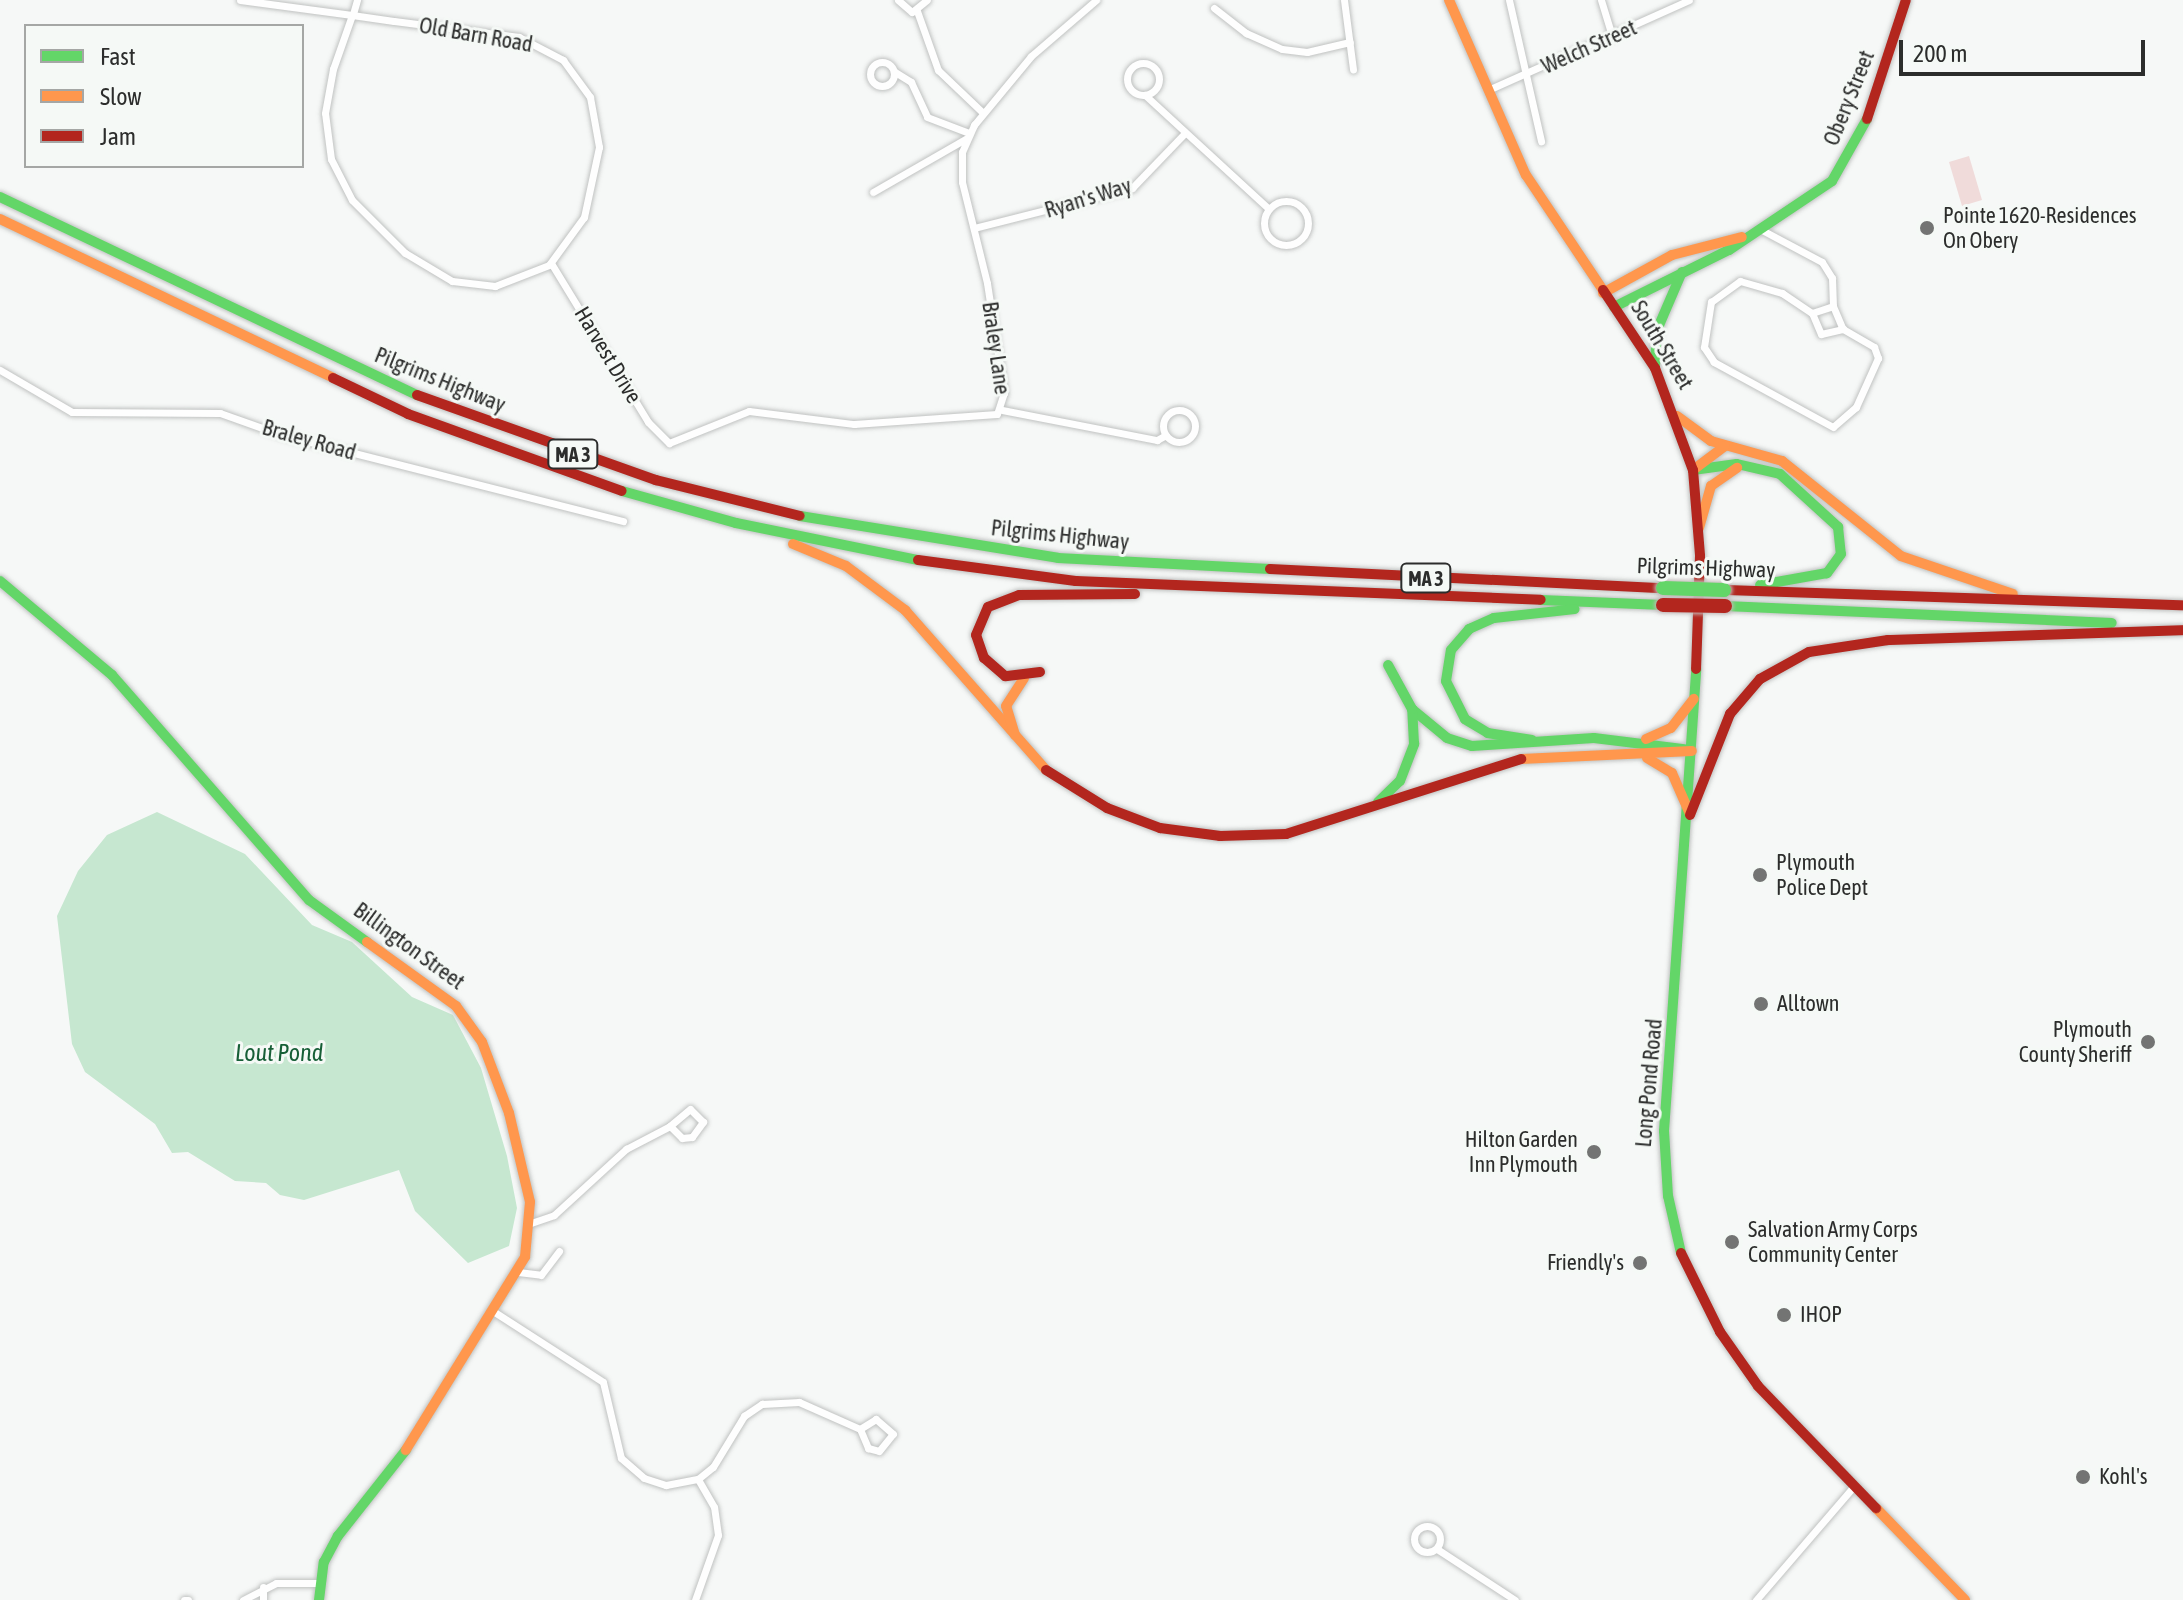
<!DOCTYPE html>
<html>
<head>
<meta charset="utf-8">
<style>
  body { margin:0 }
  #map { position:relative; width:2183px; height:1600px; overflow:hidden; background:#f6f8f7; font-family:"Asap Condensed",sans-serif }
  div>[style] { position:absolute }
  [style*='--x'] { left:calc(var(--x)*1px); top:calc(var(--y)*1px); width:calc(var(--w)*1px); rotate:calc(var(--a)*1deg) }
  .green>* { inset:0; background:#f0dbda }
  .water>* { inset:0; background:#c6e7d0 }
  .roads { filter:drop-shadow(0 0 2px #c0c2c1) drop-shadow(0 0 2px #c0c2c1) }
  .street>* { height:7px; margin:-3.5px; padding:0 3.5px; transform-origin:3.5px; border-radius:3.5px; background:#fefefe }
  .street>.ring { margin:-3.5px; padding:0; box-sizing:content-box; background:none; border:7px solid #fefefe; border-radius:50% }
  .fast>* { height:10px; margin:-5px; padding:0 5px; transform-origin:5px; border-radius:5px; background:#63d668 }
  .slow>* { height:10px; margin:-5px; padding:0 5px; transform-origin:5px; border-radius:5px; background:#ff974d }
  .jam>* { height:10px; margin:-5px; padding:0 5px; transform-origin:5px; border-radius:5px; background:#b3261e }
  .bridges { filter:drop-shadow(0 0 2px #c3bab9) drop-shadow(0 0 2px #c3bab9) }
  .fast-bridge>* { height:14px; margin:-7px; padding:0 7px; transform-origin:7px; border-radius:7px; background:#63d668 }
  .jam-bridge>* { height:14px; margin:-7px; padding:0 7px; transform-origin:7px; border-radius:7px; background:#b3261e }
  .dots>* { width:22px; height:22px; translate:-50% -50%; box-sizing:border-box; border:4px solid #f5f9f6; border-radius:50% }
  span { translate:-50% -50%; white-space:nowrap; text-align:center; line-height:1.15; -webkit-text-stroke:6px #f5f9f6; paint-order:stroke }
  .shield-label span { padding:2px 6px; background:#f5f9f6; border:2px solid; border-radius:6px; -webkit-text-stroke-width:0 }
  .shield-label { font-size:20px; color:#2c2d2c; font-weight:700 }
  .street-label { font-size:22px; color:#2c2d2c }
  .poi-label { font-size:22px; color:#2c2d2c }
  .left { translate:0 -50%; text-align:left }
  .right { translate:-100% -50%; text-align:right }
  .water-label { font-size:24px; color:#175f37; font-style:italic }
  .legend { position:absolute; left:24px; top:24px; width:280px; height:144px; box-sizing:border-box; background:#f5f9f6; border:2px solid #a5a7a5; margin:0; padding:10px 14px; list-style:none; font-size:24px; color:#2c2d2c }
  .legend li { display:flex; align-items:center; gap:16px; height:40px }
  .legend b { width:40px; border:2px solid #a5a7a5 }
  .scale { position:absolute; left:1899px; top:40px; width:246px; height:36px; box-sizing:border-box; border:4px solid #2c2d2c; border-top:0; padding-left:10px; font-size:24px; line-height:28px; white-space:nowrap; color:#2c2d2c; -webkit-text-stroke:6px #f5f9f6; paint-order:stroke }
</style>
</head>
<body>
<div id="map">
  <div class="green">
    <i style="clip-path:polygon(1969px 156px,1982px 200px,1962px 206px,1949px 162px)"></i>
  </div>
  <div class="water">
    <i style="clip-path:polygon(157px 812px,245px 854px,312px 925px,352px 942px,412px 997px,453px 1015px,481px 1068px,507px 1156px,517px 1208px,509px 1246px,468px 1263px,415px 1211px,399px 1170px,304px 1200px,280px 1195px,266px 1183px,235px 1181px,188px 1152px,172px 1153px,155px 1124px,85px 1072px,72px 1044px,57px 916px,78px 871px,107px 835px)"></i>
  </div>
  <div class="roads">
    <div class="street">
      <i style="--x:240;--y:0;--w:113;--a:7.6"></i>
      <i style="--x:352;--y:15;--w:42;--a:8.1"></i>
      <i style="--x:394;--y:21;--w:126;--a:7.3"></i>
      <i style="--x:519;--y:37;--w:50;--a:27.6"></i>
      <i style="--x:563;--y:60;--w:46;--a:53.9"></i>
      <i style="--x:590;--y:97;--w:51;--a:79.8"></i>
      <i style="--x:599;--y:147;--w:72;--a:102.1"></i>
      <i style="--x:584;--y:217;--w:59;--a:126.1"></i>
      <i style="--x:549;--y:265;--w:58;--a:158.7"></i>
      <i style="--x:495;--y:286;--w:43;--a:-173.4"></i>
      <i style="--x:452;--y:281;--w:55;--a:-149.2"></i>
      <i style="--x:405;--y:253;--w:75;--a:-135"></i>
      <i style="--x:352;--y:200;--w:46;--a:-117.1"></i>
      <i style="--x:331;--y:159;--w:46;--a:-97.4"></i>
      <i style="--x:325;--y:113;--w:45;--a:-79.7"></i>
      <i style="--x:333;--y:69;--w:57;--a:-70.6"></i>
      <i style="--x:352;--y:15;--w:1;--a:-45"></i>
      <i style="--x:353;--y:14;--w:15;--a:-74"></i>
      <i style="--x:898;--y:0;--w:18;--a:41"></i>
      <i style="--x:912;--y:12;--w:19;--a:-39"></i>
      <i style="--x:1344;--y:0;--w:70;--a:82.6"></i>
      <i style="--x:1509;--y:0;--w:145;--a:77.2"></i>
      <i style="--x:1601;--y:0;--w:39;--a:73"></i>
      <i style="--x:1214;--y:8;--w:41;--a:38"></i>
      <i style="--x:1246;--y:33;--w:39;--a:24"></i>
      <i style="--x:1282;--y:49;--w:25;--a:7"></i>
      <i style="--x:1307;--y:52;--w:44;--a:-13.1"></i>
      <i style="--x:917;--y:11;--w:63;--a:70.4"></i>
      <i style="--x:938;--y:70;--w:62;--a:43.7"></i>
      <i class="ring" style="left:870px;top:62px;width:17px;height:17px"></i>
      <i class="ring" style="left:1127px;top:63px;width:25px;height:25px"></i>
      <i style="--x:895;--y:72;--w:19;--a:32"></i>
      <i style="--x:911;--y:82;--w:38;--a:65"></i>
      <i style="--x:927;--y:117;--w:45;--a:20.9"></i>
      <i style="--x:1488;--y:90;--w:220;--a:-24.1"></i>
      <i style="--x:1145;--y:95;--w:168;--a:42.6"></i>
      <i style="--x:873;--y:192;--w:108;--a:-29.9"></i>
      <i class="ring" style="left:1264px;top:201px;width:37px;height:37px"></i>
      <i style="--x:974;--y:228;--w:163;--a:-14.2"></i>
      <i style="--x:1132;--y:188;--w:74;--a:-46.1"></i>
      <i style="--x:1760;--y:229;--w:70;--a:28"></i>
      <i style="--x:1822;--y:262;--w:19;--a:58"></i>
      <i style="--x:1832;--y:278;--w:28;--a:88"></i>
      <i style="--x:551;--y:263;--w:186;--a:58.6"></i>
      <i style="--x:648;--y:422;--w:30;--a:45"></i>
      <i style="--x:669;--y:443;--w:86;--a:-21.8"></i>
      <i style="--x:749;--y:411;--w:106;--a:7.1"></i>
      <i style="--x:854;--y:424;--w:143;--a:-4"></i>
      <i style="--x:997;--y:414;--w:22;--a:-72"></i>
      <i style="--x:1004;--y:393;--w:111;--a:-98.8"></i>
      <i style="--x:987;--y:283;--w:104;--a:-103.9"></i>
      <i style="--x:962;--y:182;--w:30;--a:-90"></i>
      <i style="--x:962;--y:152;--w:30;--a:-66"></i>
      <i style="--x:974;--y:125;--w:89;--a:-50.4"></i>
      <i style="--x:1031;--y:56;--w:86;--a:-40.7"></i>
      <i style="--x:1812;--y:313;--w:22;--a:-18"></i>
      <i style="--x:1833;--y:306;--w:25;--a:67"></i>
      <i style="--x:1843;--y:329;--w:36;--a:30"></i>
      <i style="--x:1874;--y:347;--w:12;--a:70"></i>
      <i style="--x:1878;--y:358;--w:54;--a:114.2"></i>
      <i style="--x:1856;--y:407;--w:30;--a:139"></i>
      <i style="--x:1833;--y:427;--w:136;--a:-151.4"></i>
      <i style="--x:1714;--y:362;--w:18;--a:-124"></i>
      <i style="--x:1704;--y:347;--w:46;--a:-81.2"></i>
      <i style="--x:1711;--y:302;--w:36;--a:-36"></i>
      <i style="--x:1740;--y:281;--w:44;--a:15.9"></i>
      <i style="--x:1782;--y:293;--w:36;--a:34"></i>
      <i style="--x:1812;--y:313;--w:23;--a:67"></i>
      <i style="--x:1821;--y:334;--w:23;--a:-13"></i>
      <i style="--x:0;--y:370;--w:83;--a:30.3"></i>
      <i style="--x:72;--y:412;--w:148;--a:0.4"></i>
      <i style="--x:220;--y:413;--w:63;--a:19.6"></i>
      <i style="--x:279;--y:434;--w:355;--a:14.2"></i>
      <i class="ring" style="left:1163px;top:410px;width:25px;height:25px"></i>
      <i style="--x:1002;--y:410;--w:158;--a:11"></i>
      <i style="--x:1157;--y:440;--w:10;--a:-29"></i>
      <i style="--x:531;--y:1223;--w:24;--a:-19"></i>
      <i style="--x:554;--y:1215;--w:98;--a:-42.5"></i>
      <i style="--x:626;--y:1149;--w:50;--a:-27.6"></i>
      <i style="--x:670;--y:1126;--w:17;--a:45"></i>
      <i style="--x:682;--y:1138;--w:10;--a:-6"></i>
      <i style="--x:692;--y:1137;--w:19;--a:-54"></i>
      <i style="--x:703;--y:1122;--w:18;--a:-135"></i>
      <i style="--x:690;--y:1109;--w:26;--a:140"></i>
      <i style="--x:518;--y:1272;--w:23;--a:7"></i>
      <i style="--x:541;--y:1275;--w:30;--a:-53"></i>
      <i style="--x:496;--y:1313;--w:127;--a:32.8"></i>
      <i style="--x:603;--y:1382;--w:78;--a:76.7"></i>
      <i style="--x:621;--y:1458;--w:30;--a:41"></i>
      <i style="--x:644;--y:1478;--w:23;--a:18"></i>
      <i style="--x:666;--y:1485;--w:33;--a:-11"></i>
      <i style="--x:698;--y:1479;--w:19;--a:-39"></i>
      <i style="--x:713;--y:1467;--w:60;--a:-58.7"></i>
      <i style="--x:744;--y:1416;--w:22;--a:-34"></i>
      <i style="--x:762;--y:1404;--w:37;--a:-3"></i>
      <i style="--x:799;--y:1402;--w:67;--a:23.9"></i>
      <i style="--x:860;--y:1429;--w:21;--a:67"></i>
      <i style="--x:868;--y:1448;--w:11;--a:15"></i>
      <i style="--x:879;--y:1451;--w:22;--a:-51"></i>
      <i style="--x:893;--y:1434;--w:23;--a:-139"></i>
      <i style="--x:876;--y:1419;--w:19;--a:148"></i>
      <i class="ring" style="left:1414px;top:1526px;width:19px;height:19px"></i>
      <i style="--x:1437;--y:1549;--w:93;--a:33.2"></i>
      <i style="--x:263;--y:1587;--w:13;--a:90"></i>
      <i style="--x:184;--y:1600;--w:4;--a:0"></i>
      <i style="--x:243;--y:1600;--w:37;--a:-27"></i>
      <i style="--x:276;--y:1583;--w:44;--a:0"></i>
      <i style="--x:695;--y:1600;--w:69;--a:-70.5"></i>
      <i style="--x:718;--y:1535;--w:28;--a:-98"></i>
      <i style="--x:714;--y:1507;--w:32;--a:-120"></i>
      <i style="--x:1756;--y:1600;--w:152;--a:-49.3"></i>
    </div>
    <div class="fast">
      <i style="--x:0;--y:197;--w:462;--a:25.4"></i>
      <i style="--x:1614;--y:307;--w:128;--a:-26.4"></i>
      <i style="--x:1729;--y:250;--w:124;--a:-33.8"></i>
      <i style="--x:1832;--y:181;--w:71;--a:-60.6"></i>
      <i style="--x:1655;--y:366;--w:36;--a:-87"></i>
      <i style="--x:1657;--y:330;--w:63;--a:-66.7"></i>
      <i style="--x:1693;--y:470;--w:44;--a:-7.8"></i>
      <i style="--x:1737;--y:464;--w:44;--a:13.1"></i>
      <i style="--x:1780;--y:474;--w:79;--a:42.4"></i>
      <i style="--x:1838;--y:527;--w:27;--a:84"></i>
      <i style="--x:1841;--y:554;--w:24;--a:126"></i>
      <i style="--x:1827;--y:573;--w:68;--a:169.8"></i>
      <i style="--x:622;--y:491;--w:118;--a:15.7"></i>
      <i style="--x:736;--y:523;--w:186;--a:11.5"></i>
      <i style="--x:800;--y:516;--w:261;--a:9.2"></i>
      <i style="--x:1058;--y:558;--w:212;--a:3"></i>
      <i style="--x:0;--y:581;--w:146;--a:40"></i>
      <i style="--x:112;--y:675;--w:299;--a:48.8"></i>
      <i style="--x:309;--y:900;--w:72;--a:35.9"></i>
      <i style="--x:1541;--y:600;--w:122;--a:2.3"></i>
      <i style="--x:1725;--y:606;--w:387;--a:2.5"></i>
      <i style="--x:1412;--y:709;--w:45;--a:39.6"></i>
      <i style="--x:1447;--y:738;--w:26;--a:18"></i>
      <i style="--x:1472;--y:746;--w:122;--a:-3.8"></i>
      <i style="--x:1594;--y:738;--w:91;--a:7"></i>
      <i style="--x:1532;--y:740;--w:45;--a:-171"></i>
      <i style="--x:1488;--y:733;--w:27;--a:-149"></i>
      <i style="--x:1465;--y:719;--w:42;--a:-116.6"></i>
      <i style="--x:1446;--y:681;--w:31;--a:-81"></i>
      <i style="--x:1451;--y:650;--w:28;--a:-49"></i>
      <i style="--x:1469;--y:629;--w:27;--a:-24"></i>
      <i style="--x:1494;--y:618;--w:81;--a:-6.3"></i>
      <i style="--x:1378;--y:802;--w:30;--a:-44"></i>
      <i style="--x:1400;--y:781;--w:40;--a:-69"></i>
      <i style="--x:1414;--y:744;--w:35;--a:-93"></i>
      <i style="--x:1412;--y:709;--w:50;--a:-118.6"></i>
      <i style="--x:1681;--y:1253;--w:58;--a:-102.8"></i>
      <i style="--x:1668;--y:1196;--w:65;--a:-93.5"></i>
      <i style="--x:1664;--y:1131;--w:463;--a:-86"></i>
      <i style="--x:319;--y:1600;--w:38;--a:-83"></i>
      <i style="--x:324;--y:1562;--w:30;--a:-62"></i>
      <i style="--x:338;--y:1536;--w:110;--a:-51.7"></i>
    </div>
    <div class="slow">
      <i style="--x:1449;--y:0;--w:191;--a:66.3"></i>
      <i style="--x:1526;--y:175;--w:138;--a:56.2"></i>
      <i style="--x:0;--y:219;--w:369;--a:25.5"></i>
      <i style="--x:1603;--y:293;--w:79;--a:-28.8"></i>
      <i style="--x:1672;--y:255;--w:72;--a:-14.4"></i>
      <i style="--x:1677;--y:416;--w:42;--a:36.3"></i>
      <i style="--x:1711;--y:441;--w:74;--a:15.7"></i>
      <i style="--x:1782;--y:461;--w:152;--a:38.6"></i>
      <i style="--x:1901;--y:556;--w:118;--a:18.7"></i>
      <i style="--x:1693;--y:470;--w:40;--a:-37"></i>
      <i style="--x:1699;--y:528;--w:44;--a:-74.1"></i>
      <i style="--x:1711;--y:486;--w:32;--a:-35"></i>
      <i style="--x:793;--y:544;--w:57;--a:22.5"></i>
      <i style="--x:846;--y:566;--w:74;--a:36.7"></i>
      <i style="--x:905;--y:610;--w:213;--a:48.6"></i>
      <i style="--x:1015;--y:735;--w:30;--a:-107"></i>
      <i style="--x:1006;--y:706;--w:33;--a:-57"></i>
      <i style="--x:1646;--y:739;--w:27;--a:-24"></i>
      <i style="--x:1671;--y:728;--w:37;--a:-52"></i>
      <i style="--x:1647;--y:758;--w:29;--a:31"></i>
      <i style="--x:1672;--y:773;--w:45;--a:66.3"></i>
      <i style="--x:1521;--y:759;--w:171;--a:-2.7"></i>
      <i style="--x:367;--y:942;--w:110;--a:35.7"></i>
      <i style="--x:456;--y:1006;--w:44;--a:54.2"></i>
      <i style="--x:482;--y:1042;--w:76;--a:69.2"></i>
      <i style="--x:509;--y:1113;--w:91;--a:76.7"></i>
      <i style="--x:530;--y:1202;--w:55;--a:95.2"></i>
      <i style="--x:525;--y:1257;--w:227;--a:121.7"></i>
      <i style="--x:1876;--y:1508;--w:128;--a:45.9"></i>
    </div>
    <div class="jam">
      <i style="--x:1867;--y:119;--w:125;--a:-71.9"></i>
      <i style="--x:1603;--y:290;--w:94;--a:56.3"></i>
      <i style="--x:1655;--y:368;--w:109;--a:69.6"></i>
      <i style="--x:1693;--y:470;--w:86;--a:85.3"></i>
      <i style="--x:1700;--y:556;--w:113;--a:92"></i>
      <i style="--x:333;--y:378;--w:83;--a:25.6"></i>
      <i style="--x:408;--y:414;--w:227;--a:19.8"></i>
      <i style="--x:417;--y:395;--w:254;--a:19.6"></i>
      <i style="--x:656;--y:480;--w:148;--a:14"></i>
      <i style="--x:918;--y:560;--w:159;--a:7.6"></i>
      <i style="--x:1076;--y:581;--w:465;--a:2.3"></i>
      <i style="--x:1270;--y:569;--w:393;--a:2.8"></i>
      <i style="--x:1724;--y:590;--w:459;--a:1.9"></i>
      <i style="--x:1040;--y:672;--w:35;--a:173"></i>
      <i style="--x:1005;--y:676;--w:28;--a:-139"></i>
      <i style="--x:984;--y:658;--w:24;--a:-109"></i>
      <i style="--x:976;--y:635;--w:30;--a:-67"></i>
      <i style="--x:988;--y:607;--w:33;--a:-21"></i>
      <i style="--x:1019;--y:595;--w:116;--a:-0.5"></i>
      <i style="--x:1046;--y:770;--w:72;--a:31.9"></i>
      <i style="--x:1107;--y:808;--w:57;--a:20.7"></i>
      <i style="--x:1160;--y:828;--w:61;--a:7.6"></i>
      <i style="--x:1220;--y:836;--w:66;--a:-1.7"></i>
      <i style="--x:1286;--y:834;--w:247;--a:-17.7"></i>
      <i style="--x:1690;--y:815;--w:109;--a:-68.4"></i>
      <i style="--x:1730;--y:714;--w:46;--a:-49.4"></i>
      <i style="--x:1760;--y:679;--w:56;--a:-28.9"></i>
      <i style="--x:1809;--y:652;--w:80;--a:-8.6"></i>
      <i style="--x:1888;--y:640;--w:295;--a:-1.9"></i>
      <i style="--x:1681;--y:1253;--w:88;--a:63.7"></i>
      <i style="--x:1720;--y:1332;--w:66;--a:54.9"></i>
      <i style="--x:1758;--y:1386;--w:170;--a:46"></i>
    </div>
  </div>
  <div class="bridges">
    <div class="fast-bridge">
      <i style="--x:1663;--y:588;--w:61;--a:1.9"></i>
    </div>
    <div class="jam-bridge">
      <i style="--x:1663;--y:605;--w:62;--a:0.9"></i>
    </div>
  </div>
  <div class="dots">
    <i style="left:1927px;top:228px;background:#737473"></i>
    <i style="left:1760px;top:875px;background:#737473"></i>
    <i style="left:1761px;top:1004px;background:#737473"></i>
    <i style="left:2148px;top:1042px;background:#737473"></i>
    <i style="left:1594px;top:1152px;background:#737473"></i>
    <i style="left:1732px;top:1242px;background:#737473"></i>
    <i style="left:1640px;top:1263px;background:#737473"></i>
    <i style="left:1784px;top:1315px;background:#737473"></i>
    <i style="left:2083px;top:1477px;background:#737473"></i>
  </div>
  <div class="shield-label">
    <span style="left:573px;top:454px">MA 3</span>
    <span style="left:1426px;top:578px">MA 3</span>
  </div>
  <div class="street-label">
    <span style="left:476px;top:35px;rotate:10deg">Old Barn Road</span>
    <span style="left:1589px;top:47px;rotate:-24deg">Welch Street</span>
    <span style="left:1849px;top:98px;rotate:-68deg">Obery Street</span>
    <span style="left:1088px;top:198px;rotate:-17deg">Ryan's Way</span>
    <span style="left:1662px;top:345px;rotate:59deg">South Street</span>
    <span style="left:996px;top:348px;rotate:82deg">Braley Lane</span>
    <span style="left:608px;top:355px;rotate:59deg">Harvest Drive</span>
    <span style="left:440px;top:380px;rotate:22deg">Pilgrims Highway</span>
    <span style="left:309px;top:440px;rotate:16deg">Braley Road</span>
    <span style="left:1060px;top:535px;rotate:6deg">Pilgrims Highway</span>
    <span style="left:1706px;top:568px;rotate:2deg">Pilgrims Highway</span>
    <span style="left:409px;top:946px;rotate:36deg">Billington Street</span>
    <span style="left:1649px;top:1083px;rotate:-85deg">Long Pond Road</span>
  </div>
  <div class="poi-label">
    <span class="left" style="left:1943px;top:228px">Pointe 1620-Residences<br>On Obery</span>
    <span class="left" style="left:1776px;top:875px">Plymouth<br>Police Dept</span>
    <span class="left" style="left:1777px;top:1004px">Alltown</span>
    <span class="right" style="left:2132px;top:1042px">Plymouth<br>County Sheriff</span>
    <span class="right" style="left:1578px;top:1152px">Hilton Garden<br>Inn Plymouth</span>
    <span class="left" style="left:1748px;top:1242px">Salvation Army Corps<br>Community Center</span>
    <span class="right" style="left:1624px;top:1263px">Friendly's</span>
    <span class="left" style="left:1800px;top:1315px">IHOP</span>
    <span class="left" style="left:2099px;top:1477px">Kohl's</span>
  </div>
  <div class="water-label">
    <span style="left:279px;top:1053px">Lout Pond</span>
  </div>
  <ul class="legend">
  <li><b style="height:10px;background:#63d668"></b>Fast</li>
  <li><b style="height:10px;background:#ff974d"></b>Slow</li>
  <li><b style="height:10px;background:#b3261e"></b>Jam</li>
  </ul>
  <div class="scale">200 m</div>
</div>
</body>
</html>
